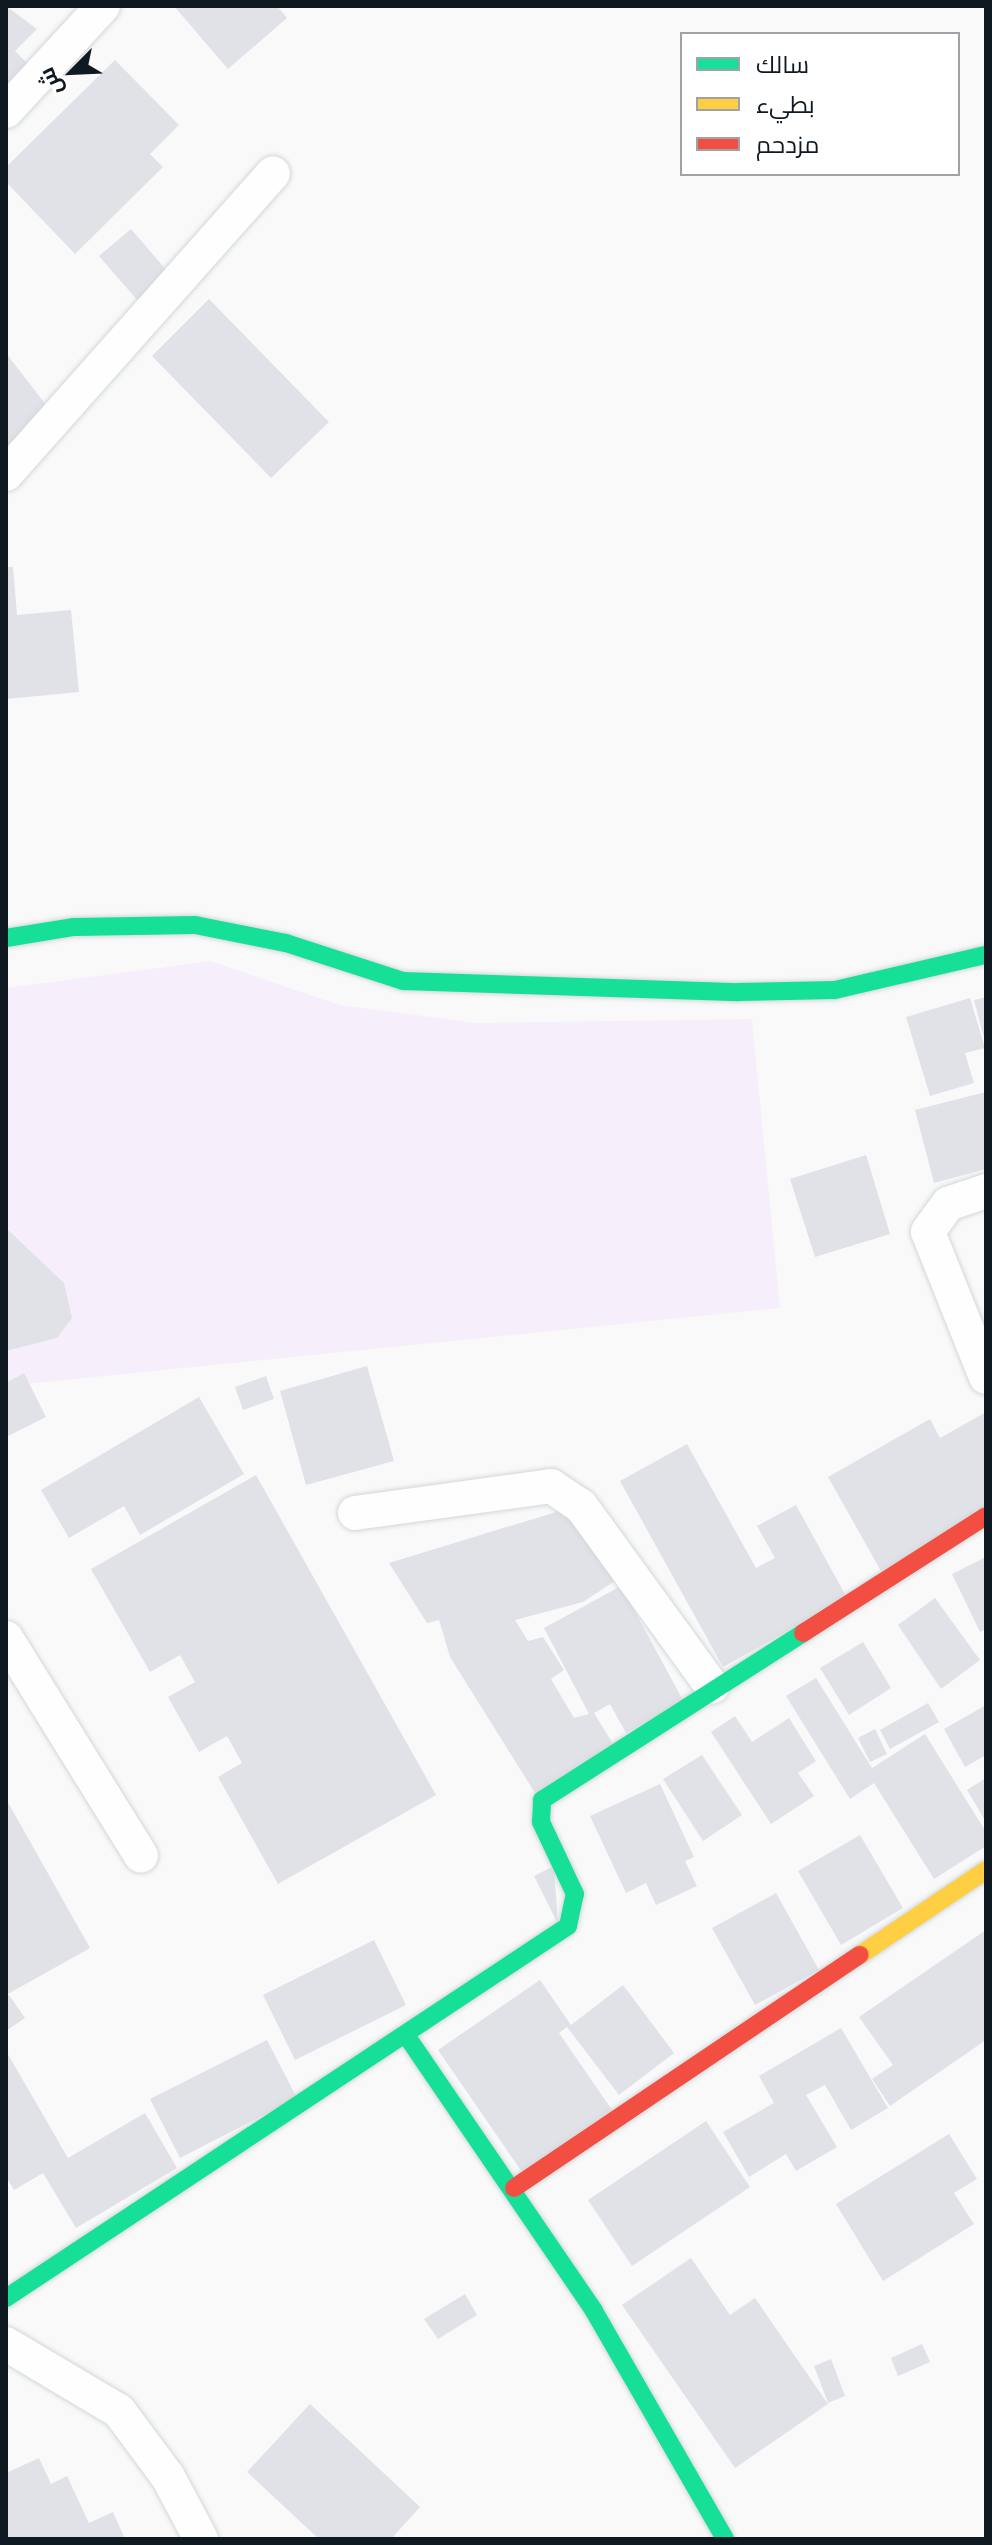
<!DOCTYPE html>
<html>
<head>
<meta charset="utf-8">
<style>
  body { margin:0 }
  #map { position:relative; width:992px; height:2545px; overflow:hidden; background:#f9f9f9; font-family:Raleway,Cairo,sans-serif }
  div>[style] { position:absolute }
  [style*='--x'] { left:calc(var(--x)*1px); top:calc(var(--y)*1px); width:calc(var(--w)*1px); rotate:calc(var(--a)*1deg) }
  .green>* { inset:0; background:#f6effb }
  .building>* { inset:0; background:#e1e2e7 }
  .roads { filter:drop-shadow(0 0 2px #d2d8dc) drop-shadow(0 0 2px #d2d8dc) }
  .street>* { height:34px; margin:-17px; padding:0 17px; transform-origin:17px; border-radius:17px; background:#fefefe }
  .fast>* { height:18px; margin:-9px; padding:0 9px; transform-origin:9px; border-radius:9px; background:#16e098 }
  .slow>* { height:18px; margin:-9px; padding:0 9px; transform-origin:9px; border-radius:9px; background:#ffcf43 }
  .jam>* { height:18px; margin:-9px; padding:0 9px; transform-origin:9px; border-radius:9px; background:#f24e42 }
  span { translate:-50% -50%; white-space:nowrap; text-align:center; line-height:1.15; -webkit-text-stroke:8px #fff; paint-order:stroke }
  .frame { position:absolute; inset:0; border:8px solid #0e1922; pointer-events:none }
  .legend { position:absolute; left:680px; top:32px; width:280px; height:144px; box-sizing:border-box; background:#fff; border:2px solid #9fa3a7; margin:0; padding:10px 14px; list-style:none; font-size:24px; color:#0e1922 }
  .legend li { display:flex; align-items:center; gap:16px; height:40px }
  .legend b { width:40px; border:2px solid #9fa3a7 }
  .north { position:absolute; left:32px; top:32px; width:80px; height:80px; -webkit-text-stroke:6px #fff; paint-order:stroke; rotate:246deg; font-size:22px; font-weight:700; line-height:32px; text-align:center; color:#0e1922 }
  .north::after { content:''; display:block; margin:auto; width:28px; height:36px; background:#0e1922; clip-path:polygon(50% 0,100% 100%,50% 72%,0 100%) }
</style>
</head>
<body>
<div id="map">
  <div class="green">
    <i style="clip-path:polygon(210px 961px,340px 1005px,477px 1023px,752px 1019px,780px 1308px,6px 1386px,6px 988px)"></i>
  </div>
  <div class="building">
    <i style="clip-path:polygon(6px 6px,37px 29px,15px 51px,33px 69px,6px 96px)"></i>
    <i style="clip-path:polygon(174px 6px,277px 6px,287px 18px,228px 69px)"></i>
    <i style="clip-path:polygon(115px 60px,179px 125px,150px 154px,163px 167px,75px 254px,6px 182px,6px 167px)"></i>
    <i style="clip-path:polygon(131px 229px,169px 273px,138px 301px,99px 256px)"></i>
    <i style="clip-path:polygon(209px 299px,329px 422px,271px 478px,152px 356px)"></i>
    <i style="clip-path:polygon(6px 353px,56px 418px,6px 457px)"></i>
    <i style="clip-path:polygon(6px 567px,13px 567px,17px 615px,71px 610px,79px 692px,6px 699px)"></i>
    <i style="clip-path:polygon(986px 997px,986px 1042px,985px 1042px,974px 1000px)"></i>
    <i style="clip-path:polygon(970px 998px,985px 1048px,965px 1053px,974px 1083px,930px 1096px,906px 1017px)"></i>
    <i style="clip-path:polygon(986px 1092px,986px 1169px,934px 1183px,915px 1110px)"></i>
    <i style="clip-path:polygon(866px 1155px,890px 1234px,815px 1257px,790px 1179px)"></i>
    <i style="clip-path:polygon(6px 1228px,64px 1283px,72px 1318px,57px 1338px,6px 1351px)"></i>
    <i style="clip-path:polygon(367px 1366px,394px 1461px,306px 1485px,280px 1391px)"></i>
    <i style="clip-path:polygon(24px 1373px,46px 1417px,6px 1437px,6px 1383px)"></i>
    <i style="clip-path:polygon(266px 1376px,274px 1399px,243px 1410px,235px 1387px)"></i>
    <i style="clip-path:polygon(199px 1397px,244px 1474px,140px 1535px,124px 1506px,69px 1538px,41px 1490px)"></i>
    <i style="clip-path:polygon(986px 1412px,986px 1511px,881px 1571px,828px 1477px,930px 1419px,940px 1438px)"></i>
    <i style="clip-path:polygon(687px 1444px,756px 1568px,775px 1558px,757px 1526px,796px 1505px,847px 1598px,723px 1667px,620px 1481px)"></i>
    <i style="clip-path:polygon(256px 1475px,436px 1795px,278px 1884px,218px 1777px,242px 1763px,227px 1736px,199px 1752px,168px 1697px,195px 1682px,180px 1655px,150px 1672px,91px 1569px)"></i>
    <i style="clip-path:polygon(576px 1506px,618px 1579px,583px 1602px,515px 1620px,528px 1641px,543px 1637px,564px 1670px,551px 1679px,574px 1718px,589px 1714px,544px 1628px,621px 1586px,684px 1702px,626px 1733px,610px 1704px,594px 1713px,613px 1744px,535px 1793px,450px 1657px,439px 1620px,427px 1623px,389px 1563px)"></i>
    <i style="clip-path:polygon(986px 1557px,986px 1629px,980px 1632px,952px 1574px)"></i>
    <i style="clip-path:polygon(935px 1598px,980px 1660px,941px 1689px,898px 1625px)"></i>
    <i style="clip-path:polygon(863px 1642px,891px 1688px,849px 1715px,820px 1668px)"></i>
    <i style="clip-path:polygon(816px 1678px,872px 1768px,925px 1734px,986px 1832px,986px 1846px,934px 1879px,874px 1783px,850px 1799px,786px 1696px)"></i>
    <i style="clip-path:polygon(928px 1703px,939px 1722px,890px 1749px,880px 1730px)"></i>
    <i style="clip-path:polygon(986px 1705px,986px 1755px,965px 1767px,944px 1729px)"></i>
    <i style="clip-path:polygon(735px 1716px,752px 1742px,789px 1718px,816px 1761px,798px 1773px,814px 1796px,771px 1824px,711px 1732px)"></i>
    <i style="clip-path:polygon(875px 1729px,887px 1754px,870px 1762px,858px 1738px)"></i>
    <i style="clip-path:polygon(702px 1755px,742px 1815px,703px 1841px,663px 1779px)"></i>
    <i style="clip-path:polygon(986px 1778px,986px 1822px,967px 1790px)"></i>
    <i style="clip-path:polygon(660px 1784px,694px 1857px,685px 1861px,697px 1886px,656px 1905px,646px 1883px,626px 1893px,590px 1816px)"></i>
    <i style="clip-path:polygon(6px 1799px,90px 1948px,6px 1995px)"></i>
    <i style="clip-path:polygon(860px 1835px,903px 1908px,841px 1945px,798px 1871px)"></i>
    <i style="clip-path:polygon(554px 1866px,558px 1924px,534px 1876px)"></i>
    <i style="clip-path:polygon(776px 1893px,819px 1970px,755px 2005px,712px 1928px)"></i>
    <i style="clip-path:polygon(986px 1930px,986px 2040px,890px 2106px,872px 2079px,893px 2065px,859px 2017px)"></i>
    <i style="clip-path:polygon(374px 1940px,406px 2005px,295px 2060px,263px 1995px)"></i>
    <i style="clip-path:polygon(540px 1980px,571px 2025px,623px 1985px,674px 2053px,619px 2095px,567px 2027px,559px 2033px,612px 2110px,522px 2172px,438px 2050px)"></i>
    <i style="clip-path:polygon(9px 1995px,25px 2018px,6px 2031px,6px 1997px)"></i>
    <i style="clip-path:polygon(841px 2028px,888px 2108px,851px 2130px,825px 2085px,806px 2095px,837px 2147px,796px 2171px,786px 2154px,749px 2177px,723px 2132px,774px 2103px,759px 2076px)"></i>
    <i style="clip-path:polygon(267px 2040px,297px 2098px,180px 2158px,150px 2099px)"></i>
    <i style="clip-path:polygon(6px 2051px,68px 2158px,145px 2113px,177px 2168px,76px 2228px,43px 2173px,14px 2190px,6px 2177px)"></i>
    <i style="clip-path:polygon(706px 2121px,750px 2187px,632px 2266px,588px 2200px)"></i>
    <i style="clip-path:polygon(949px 2134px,977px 2179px,954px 2193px,974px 2224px,883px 2281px,836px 2204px)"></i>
    <i style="clip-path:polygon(691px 2258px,730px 2315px,755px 2298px,828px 2404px,735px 2468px,622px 2305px)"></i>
    <i style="clip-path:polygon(465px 2294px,477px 2315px,438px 2339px,424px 2319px)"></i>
    <i style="clip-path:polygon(922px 2344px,930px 2362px,898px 2376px,891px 2358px)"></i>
    <i style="clip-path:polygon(831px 2359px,845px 2396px,828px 2403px,814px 2366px)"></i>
    <i style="clip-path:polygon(310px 2404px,420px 2507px,391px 2539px,319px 2539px,247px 2472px)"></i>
    <i style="clip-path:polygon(39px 2458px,51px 2484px,67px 2476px,89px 2523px,113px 2512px,125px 2539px,6px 2539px,6px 2473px)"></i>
  </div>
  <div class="roads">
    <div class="street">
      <i style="--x:6;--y:111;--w:143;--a:-47.3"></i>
      <i style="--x:6;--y:474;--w:402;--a:-48.4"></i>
      <i style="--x:986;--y:1191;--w:40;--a:161.1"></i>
      <i style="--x:948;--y:1204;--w:34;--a:126"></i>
      <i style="--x:928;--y:1232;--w:156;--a:68.2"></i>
      <i style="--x:355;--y:1513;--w:198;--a:-7.8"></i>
      <i style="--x:551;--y:1486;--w:36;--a:34"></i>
      <i style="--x:581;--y:1506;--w:223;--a:54"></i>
      <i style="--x:6;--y:1638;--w:256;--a:58.2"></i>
      <i style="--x:6;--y:2344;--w:131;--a:30.7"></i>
      <i style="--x:119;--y:2411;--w:82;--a:53.4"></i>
      <i style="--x:168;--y:2477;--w:70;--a:62"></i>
    </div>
    <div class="fast">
      <i style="--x:6;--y:938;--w:69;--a:-9.2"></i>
      <i style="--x:74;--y:927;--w:121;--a:-0.9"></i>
      <i style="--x:195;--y:925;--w:93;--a:11.2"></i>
      <i style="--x:286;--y:943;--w:123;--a:18"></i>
      <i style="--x:403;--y:981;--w:336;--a:1.9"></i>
      <i style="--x:739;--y:992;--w:96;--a:-1.2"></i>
      <i style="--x:835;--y:990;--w:155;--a:-13.1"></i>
      <i style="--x:408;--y:2038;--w:330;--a:55.7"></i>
      <i style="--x:594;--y:2311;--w:263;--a:60.1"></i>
      <i style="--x:6;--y:2298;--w:674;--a:-33.5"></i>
      <i style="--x:568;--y:1926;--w:33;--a:-78"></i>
      <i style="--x:575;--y:1894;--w:80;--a:-115.3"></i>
      <i style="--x:541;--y:1822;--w:22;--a:-87"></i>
      <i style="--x:542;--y:1800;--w:310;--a:-32.6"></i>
    </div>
    <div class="slow">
      <i style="--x:860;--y:1955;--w:152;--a:-34"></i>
    </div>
    <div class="jam">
      <i style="--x:803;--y:1633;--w:217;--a:-32.6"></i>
      <i style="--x:514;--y:2188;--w:417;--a:-34"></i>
    </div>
  </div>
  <div class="frame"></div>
  <ul class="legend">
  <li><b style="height:10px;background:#16e098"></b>سالك</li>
  <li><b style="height:10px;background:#ffcf43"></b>بطيء</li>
  <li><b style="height:10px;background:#f24e42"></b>مزدحم</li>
  </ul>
  <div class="north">ش</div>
</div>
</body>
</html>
